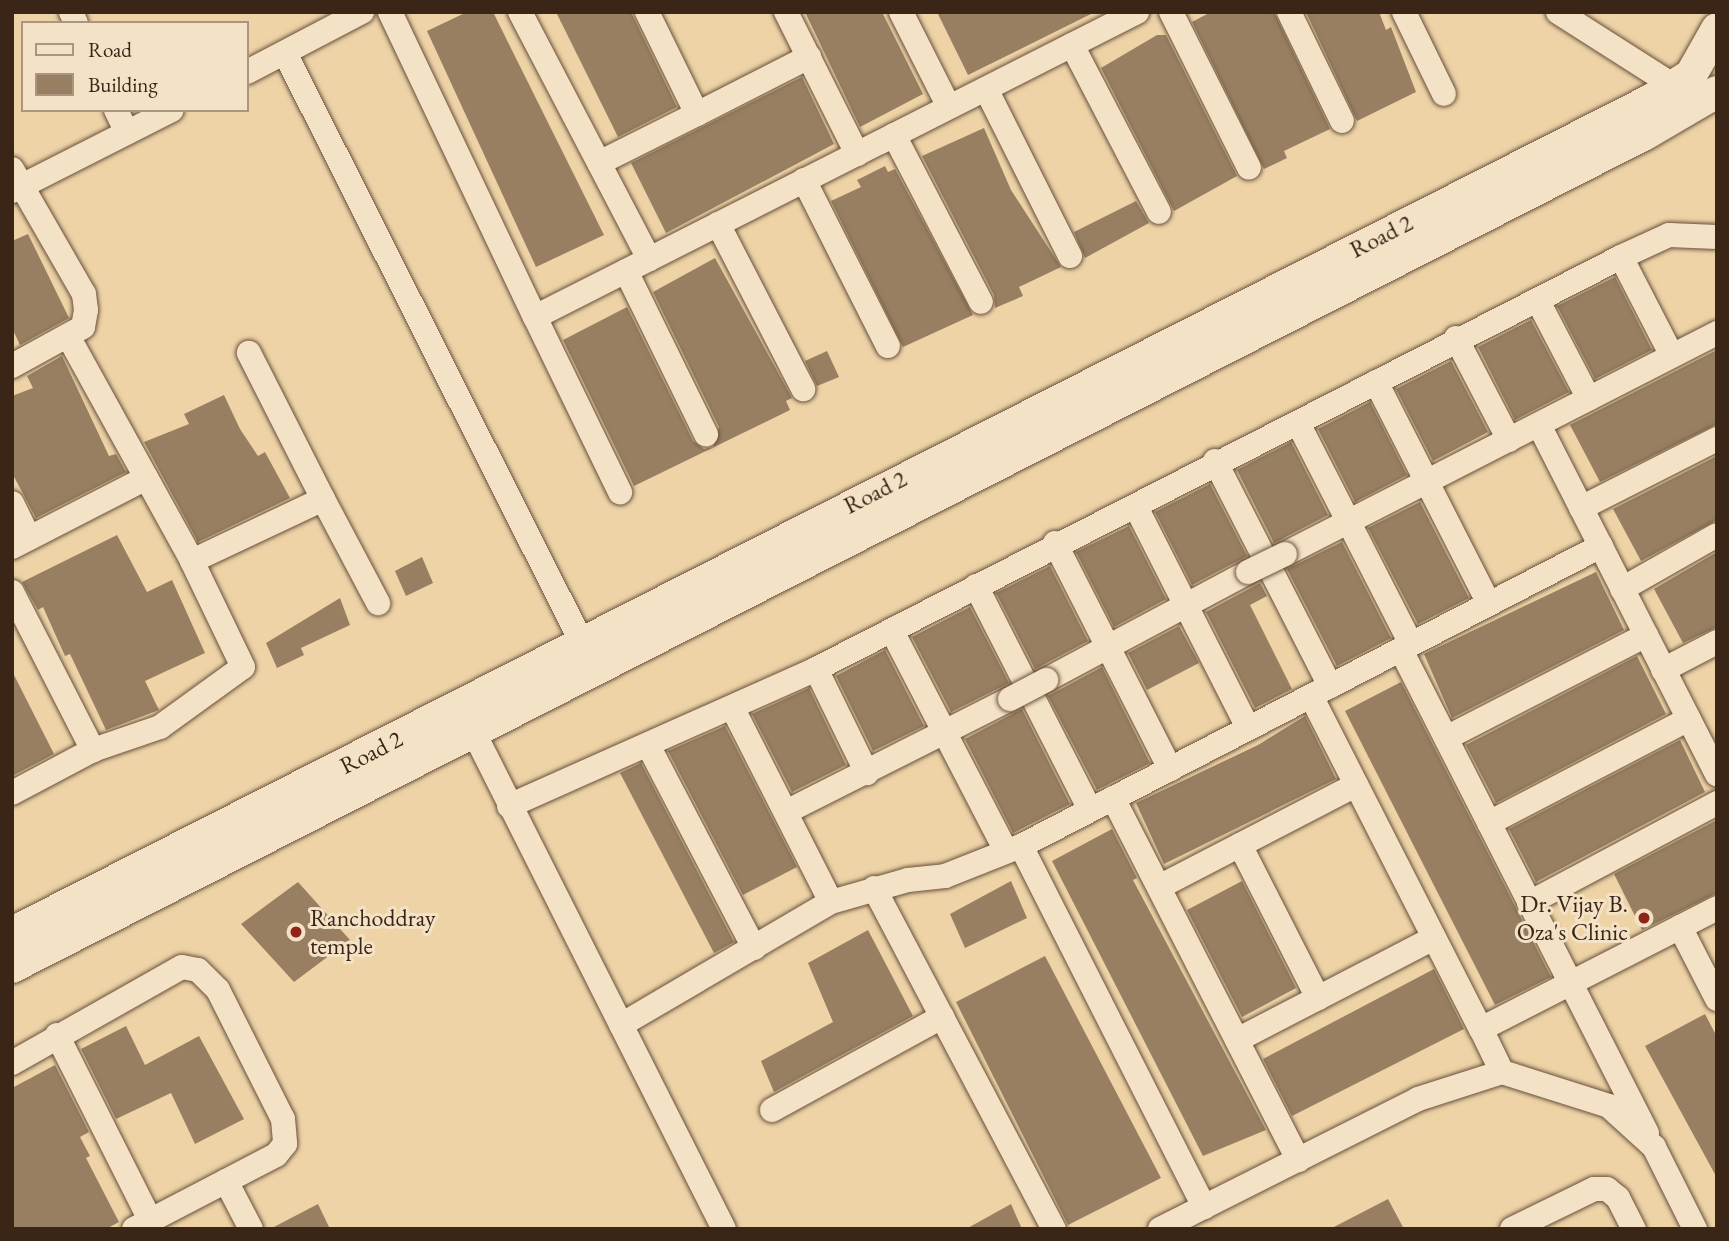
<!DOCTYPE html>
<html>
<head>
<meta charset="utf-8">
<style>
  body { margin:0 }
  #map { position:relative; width:1729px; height:1241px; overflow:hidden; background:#eed3a7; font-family:"EB Garamond",serif }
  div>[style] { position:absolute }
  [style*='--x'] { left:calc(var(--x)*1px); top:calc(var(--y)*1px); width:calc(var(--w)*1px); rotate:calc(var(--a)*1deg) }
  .building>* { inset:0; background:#987f62 }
  .roads { filter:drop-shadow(0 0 2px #68503b) drop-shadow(0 0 2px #68503b) }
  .minor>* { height:24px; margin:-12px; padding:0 12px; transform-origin:12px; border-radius:12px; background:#f4e2c6 }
  .tertiary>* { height:32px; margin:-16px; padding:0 16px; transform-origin:16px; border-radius:16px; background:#f4e2c6 }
  .bridges { filter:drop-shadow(0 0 2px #68503b) drop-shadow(0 0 2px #68503b) }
  .minor-bridge>* { height:24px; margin:-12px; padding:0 12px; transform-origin:12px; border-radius:12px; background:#f4e2c6 }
  .dots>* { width:19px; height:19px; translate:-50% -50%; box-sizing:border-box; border:4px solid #f4e2c6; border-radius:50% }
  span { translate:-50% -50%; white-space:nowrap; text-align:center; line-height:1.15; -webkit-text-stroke:6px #f4e2c6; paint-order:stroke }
  .street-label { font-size:24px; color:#3b2517 }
  .poi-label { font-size:24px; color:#3b2517 }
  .right { translate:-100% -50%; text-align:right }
  .left { translate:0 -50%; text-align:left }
  .frame { position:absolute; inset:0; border:14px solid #3b2517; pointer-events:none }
  .legend { position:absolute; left:21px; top:21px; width:228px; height:91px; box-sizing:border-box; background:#f4e2c6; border:2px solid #aa9680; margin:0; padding:9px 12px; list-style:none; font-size:21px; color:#3b2517 }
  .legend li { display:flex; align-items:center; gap:14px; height:35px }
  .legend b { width:35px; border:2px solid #aa9680 }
</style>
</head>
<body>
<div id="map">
  <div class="building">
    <i style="clip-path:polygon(467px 12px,493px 12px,604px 235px,536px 267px,427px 31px)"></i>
    <i style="clip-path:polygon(556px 12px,631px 12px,677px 107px,618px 137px)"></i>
    <i style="clip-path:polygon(805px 12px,882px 12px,923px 94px,860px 127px)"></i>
    <i style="clip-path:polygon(937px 12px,1095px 12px,968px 75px)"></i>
    <i style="clip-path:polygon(1211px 12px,1274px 12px,1330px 129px,1284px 151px,1287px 158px,1264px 169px,1192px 22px)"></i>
    <i style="clip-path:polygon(1306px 12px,1379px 12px,1386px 30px,1391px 27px,1416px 92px,1357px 121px)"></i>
    <i style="clip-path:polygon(1157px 35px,1166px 35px,1237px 176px,1174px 211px,1101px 68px)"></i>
    <i style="clip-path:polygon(802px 77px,834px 144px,666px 233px,631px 163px)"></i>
    <i style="clip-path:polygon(984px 128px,1011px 190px,1061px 267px,1019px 287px,1023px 296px,995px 308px,994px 295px,922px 156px)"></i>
    <i style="clip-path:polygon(885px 166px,888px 172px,895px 169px,973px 315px,903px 347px,831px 201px,861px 187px,857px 180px)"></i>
    <i style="clip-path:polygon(1136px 201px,1149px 223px,1085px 258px,1074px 232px)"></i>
    <i style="clip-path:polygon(28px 234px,69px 318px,20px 345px,12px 328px,12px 241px)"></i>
    <i style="clip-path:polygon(715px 258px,792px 398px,786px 401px,790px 410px,634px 486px,563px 340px,627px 307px,693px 441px,704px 449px,713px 447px,719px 427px,653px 292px)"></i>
    <i style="clip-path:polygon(1615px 277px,1652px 350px,1595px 379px,1557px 306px)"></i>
    <i style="clip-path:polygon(1531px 320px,1569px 392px,1515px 420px,1478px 347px)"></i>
    <i style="clip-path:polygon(1717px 350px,1717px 424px,1600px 482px,1570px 425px)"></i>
    <i style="clip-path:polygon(827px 351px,839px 377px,817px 386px,805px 361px)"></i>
    <i style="clip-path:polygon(62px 356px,109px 456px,116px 454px,126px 472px,36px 518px,12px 473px,12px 396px,33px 388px,27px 376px)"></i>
    <i style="clip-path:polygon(1451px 361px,1488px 432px,1433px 461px,1396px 389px)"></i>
    <i style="clip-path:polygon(224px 395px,240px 429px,258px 456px,265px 452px,290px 498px,198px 542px,144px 442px,189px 424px,184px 414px)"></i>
    <i style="clip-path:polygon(1370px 402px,1407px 475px,1355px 502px,1318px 429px)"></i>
    <i style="clip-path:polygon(1291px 442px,1328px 515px,1274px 543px,1237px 470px)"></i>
    <i style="clip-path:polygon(1717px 456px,1717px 520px,1641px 561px,1613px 509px)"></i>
    <i style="clip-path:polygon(1210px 484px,1247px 556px,1192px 585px,1155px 512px)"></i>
    <i style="clip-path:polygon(1420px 502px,1469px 598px,1418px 624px,1368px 528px)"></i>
    <i style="clip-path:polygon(1129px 526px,1166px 599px,1114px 627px,1076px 552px)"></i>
    <i style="clip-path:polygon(117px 535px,147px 592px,172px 580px,205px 653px,145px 681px,159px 710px,106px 730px,70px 654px,65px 656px,43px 607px,38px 610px,22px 582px)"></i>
    <i style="clip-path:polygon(1342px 542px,1391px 638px,1337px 666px,1287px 569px)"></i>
    <i style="clip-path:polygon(1717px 552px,1717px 627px,1683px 643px,1654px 589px)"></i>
    <i style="clip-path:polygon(422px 557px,433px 583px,406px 596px,395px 571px)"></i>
    <i style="clip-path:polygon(1050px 566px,1088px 641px,1035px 669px,996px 593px)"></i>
    <i style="clip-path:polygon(1596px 572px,1624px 630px,1452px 718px,1424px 654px)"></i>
    <i style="clip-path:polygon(1260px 583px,1267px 596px,1250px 605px,1292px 689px,1255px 708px,1206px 612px)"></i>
    <i style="clip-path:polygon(340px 598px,350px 625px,301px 648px,304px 655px,277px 668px,266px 643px)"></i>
    <i style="clip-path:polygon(970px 607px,1009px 683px,951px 712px,912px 637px)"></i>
    <i style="clip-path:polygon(1179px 626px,1199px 663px,1147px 690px,1128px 653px)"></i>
    <i style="clip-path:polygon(885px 650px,924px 726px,873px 751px,836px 676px)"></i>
    <i style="clip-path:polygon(1637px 656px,1666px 714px,1496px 803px,1466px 745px)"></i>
    <i style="clip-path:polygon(1102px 667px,1150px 763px,1097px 790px,1048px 696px)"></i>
    <i style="clip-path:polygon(12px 671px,54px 754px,12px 776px)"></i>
    <i style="clip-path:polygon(1401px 682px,1551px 977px,1495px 1005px,1345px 711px)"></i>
    <i style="clip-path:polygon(809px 688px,846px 765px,792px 792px,752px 714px)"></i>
    <i style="clip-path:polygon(1022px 709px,1070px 804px,1013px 833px,965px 739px)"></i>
    <i style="clip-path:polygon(1305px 716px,1336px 779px,1164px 864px,1136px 803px,1258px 745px)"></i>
    <i style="clip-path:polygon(725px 726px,797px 867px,743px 895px,668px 751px)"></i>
    <i style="clip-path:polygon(1680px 740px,1705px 792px,1536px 882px,1509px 829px)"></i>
    <i style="clip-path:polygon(641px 763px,734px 942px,714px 953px,620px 773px)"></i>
    <i style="clip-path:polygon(1717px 820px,1717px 893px,1642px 930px,1614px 874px)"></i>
    <i style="clip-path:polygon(1112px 829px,1137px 878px,1133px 880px,1266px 1130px,1203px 1156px,1052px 861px)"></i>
    <i style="clip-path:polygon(1011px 881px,1027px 918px,965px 948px,950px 914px)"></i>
    <i style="clip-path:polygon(1242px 881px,1296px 988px,1242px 1017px,1187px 910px)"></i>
    <i style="clip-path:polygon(298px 882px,350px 940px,294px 982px,241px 924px)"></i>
    <i style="clip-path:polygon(868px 930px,913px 1016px,774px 1092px,761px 1061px,833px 1022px,808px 963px)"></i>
    <i style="clip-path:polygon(1045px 956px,1161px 1178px,1068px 1225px,956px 1002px)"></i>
    <i style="clip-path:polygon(1434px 969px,1464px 1029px,1292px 1116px,1263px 1059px)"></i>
    <i style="clip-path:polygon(1705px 1014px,1717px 1037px,1717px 1178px,1645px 1046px)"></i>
    <i style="clip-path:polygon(126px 1026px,145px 1065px,199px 1036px,244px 1119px,195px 1144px,171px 1093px,116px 1119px,81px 1049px)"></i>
    <i style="clip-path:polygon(55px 1065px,89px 1132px,80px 1137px,90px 1156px,86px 1158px,119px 1222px,106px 1229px,12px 1229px,12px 1088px)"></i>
    <i style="clip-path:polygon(1388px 1199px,1404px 1229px,1330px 1229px)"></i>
    <i style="clip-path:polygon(318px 1204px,330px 1229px,270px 1229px)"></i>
    <i style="clip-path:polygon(1011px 1204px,1022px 1229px,966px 1229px)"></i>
  </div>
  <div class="roads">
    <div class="minor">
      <i style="--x:71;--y:12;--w:12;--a:66"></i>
      <i style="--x:390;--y:12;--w:338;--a:64.6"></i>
      <i style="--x:535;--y:317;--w:675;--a:-26.87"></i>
      <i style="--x:520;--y:12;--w:279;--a:62.4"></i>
      <i style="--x:786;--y:12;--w:159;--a:63.4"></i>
      <i style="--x:901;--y:12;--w:106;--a:63.2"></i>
      <i style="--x:1171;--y:12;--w:174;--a:63.4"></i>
      <i style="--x:1289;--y:12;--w:121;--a:64.1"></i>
      <i style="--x:1404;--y:12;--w:91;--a:64"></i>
      <i style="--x:1558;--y:12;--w:138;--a:32.5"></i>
      <i style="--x:1072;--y:45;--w:188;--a:62.5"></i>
      <i style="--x:285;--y:53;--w:678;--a:63.28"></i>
      <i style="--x:247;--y:72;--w:130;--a:-27.6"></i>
      <i style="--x:986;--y:89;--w:187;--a:63.3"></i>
      <i style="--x:116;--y:110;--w:25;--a:64"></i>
      <i style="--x:697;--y:114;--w:126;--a:-27"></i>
      <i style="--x:894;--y:135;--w:188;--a:62.5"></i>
      <i style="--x:599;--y:163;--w:110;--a:-26.6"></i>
      <i style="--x:697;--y:114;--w:114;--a:-116.1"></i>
      <i style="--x:12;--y:169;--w:144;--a:60.1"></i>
      <i style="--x:84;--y:294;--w:16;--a:83"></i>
      <i style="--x:86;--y:310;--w:17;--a:100"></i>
      <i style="--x:83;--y:327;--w:81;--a:151.2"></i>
      <i style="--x:804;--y:180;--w:186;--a:63.2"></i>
      <i style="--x:12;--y:191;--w:179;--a:-26.9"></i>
      <i style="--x:718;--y:224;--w:186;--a:62.7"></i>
      <i style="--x:1621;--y:257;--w:111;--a:62.7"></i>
      <i style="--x:626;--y:271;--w:182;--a:63.9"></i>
      <i style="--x:1538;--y:301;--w:110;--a:62.5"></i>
      <i style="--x:535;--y:317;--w:195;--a:64.1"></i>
      <i style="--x:68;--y:336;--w:257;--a:61.1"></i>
      <i style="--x:192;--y:561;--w:145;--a:-25.3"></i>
      <i style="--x:323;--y:499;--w:164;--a:-116.9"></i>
      <i style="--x:1456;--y:338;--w:115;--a:62.5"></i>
      <i style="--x:1376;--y:382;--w:249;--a:63"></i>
      <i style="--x:1299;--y:425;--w:246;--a:62.9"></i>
      <i style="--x:1539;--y:425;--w:392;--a:63"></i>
      <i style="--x:1215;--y:461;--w:253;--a:62.9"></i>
      <i style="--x:323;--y:499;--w:118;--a:62.1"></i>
      <i style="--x:12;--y:503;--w:39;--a:64"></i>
      <i style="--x:1581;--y:508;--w:153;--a:-26.9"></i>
      <i style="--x:1137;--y:509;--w:246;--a:63.1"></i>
      <i style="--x:1055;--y:543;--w:254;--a:63"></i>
      <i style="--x:12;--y:547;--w:151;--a:-27.2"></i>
      <i style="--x:1285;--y:554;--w:485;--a:-27.1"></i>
      <i style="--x:976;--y:586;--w:251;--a:63"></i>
      <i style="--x:1622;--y:589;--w:109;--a:-29.6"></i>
      <i style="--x:12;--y:592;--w:178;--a:62.9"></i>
      <i style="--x:892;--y:631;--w:248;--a:62.6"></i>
      <i style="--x:1401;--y:650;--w:542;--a:63.01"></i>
      <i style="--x:816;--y:669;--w:116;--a:63.9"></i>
      <i style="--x:1663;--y:670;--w:61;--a:-27.4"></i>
      <i style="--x:1046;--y:680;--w:229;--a:-28.1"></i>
      <i style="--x:1311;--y:696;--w:374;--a:63"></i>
      <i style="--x:733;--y:709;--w:216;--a:63.1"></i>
      <i style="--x:466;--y:717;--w:573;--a:63.26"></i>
      <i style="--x:1446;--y:738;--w:225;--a:-27.2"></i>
      <i style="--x:649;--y:747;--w:227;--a:62.4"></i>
      <i style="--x:12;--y:793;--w:92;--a:-28"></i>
      <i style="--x:93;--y:750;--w:71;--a:-18.9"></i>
      <i style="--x:160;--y:727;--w:102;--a:-35.9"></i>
      <i style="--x:243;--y:667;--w:118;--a:-115.7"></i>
      <i style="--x:1113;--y:798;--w:407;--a:62.9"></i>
      <i style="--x:509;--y:806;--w:336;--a:-24"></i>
      <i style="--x:816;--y:669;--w:904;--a:-27.1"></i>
      <i style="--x:1621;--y:257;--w:53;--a:-24.6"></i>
      <i style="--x:1669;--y:235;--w:48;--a:2.4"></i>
      <i style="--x:786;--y:812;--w:251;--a:-26.8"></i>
      <i style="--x:1489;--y:823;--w:225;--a:-27.5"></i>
      <i style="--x:1240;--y:845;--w:172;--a:63"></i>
      <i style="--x:1021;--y:846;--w:405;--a:63.1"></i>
      <i style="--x:1159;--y:887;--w:222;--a:-27.4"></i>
      <i style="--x:874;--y:888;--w:386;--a:62.2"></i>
      <i style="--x:1529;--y:903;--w:213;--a:-28"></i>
      <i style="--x:1680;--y:927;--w:81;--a:62.8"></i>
      <i style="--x:621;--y:1025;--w:243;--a:-30.4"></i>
      <i style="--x:831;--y:902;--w:80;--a:-15.9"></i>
      <i style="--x:908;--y:880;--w:37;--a:-6"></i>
      <i style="--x:945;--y:876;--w:82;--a:-21.5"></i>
      <i style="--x:1021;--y:846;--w:653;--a:-27.35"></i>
      <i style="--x:57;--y:1035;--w:207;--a:63.3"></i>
      <i style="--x:1237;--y:1040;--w:222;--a:-27.4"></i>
      <i style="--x:12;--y:1063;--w:195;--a:-29.5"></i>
      <i style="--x:182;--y:967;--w:16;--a:11"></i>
      <i style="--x:198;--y:970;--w:28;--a:45"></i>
      <i style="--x:218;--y:990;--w:144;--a:63.3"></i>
      <i style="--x:283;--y:1119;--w:25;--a:85"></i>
      <i style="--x:285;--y:1144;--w:14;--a:129"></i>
      <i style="--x:276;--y:1155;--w:160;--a:152.5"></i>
      <i style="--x:1502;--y:1072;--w:48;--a:-116"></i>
      <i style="--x:1481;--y:1029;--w:265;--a:-27.1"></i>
      <i style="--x:772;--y:1110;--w:194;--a:-28.7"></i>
      <i style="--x:226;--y:1181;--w:54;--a:62.5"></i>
      <i style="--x:1160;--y:1229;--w:289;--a:-26.7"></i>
      <i style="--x:1418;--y:1099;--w:88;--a:-17.8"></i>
      <i style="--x:1502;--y:1072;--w:112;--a:17.6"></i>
      <i style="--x:1609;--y:1106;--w:61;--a:42.3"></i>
      <i style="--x:1654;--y:1147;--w:92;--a:63.4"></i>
      <i style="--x:1512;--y:1229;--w:91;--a:-26"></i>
      <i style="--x:1594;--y:1189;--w:13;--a:0"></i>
      <i style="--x:1607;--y:1189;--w:14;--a:39"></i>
      <i style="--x:1618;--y:1198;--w:35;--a:63"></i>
    </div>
    <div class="tertiary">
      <i style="--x:12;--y:933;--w:1839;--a:-26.94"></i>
      <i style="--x:1651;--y:100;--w:47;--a:-32"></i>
      <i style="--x:1691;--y:75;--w:53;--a:-60.5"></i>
      <i style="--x:12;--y:967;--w:1833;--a:-27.03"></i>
      <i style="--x:1645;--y:134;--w:83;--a:-30.3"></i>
    </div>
  </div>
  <div class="bridges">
    <div class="minor-bridge">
      <i style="--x:1248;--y:572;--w:41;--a:-25.9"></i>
      <i style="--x:1010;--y:699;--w:41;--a:-27.8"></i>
    </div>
  </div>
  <div class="dots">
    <i style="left:1644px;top:918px;background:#8f2418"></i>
    <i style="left:296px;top:932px;background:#8f2418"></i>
  </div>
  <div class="street-label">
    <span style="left:1381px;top:236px;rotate:-27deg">Road 2</span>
    <span style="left:875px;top:492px;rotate:-27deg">Road 2</span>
    <span style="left:371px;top:752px;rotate:-27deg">Road 2</span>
  </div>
  <div class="poi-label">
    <span class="right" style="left:1628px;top:918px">Dr. Vijay B.<br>Oza's Clinic</span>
    <span class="left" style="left:310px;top:932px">Ranchoddray<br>temple</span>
  </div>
  <div class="frame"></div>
  <ul class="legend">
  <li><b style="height:9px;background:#f4e2c6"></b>Road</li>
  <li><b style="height:19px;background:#987f62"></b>Building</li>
  </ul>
</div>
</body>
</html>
